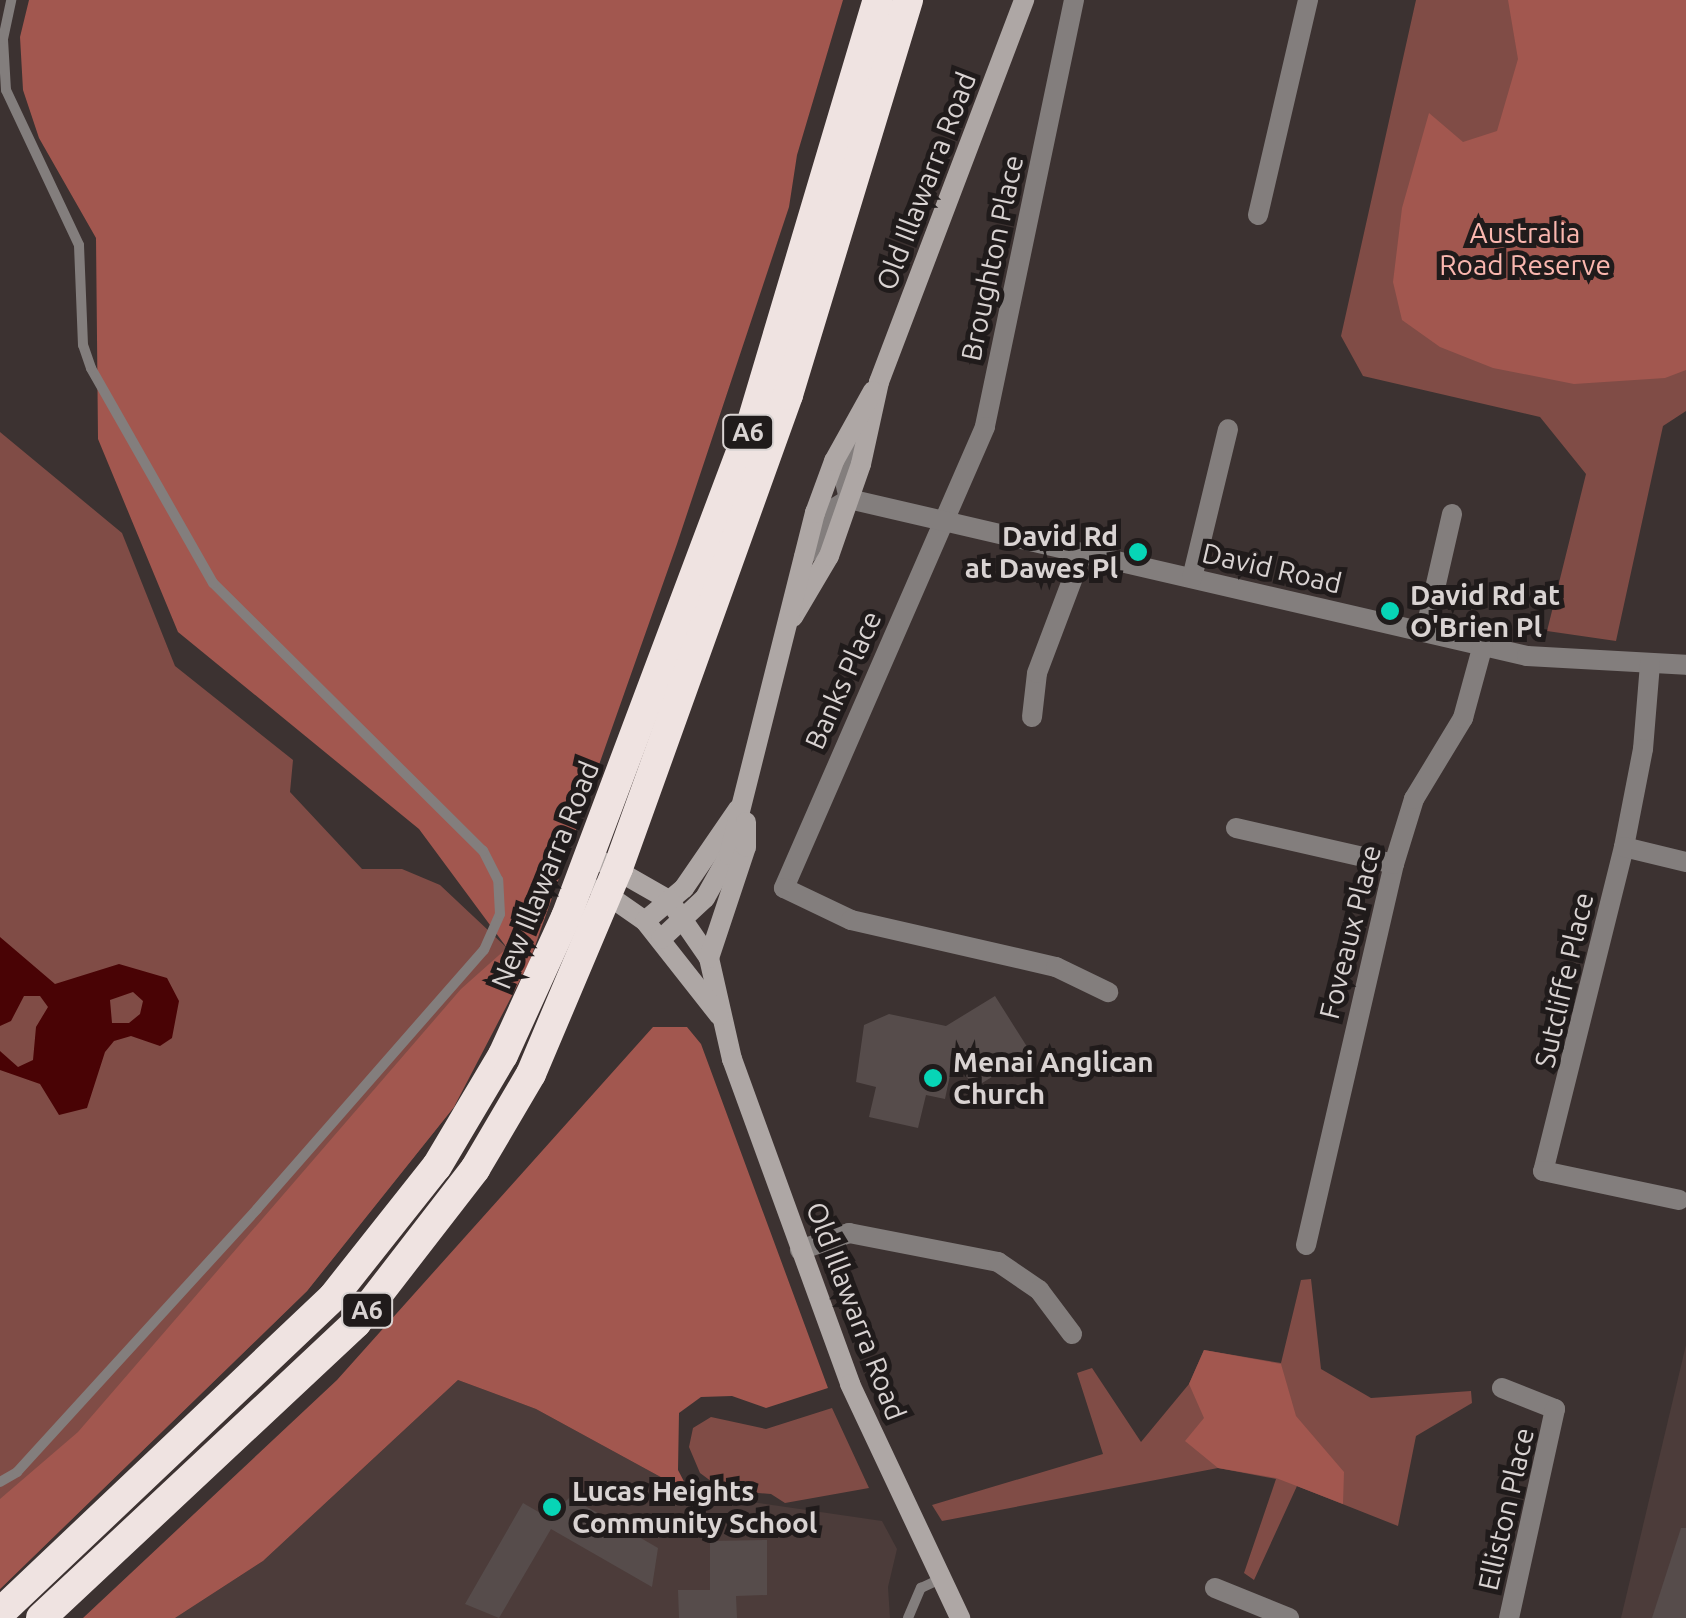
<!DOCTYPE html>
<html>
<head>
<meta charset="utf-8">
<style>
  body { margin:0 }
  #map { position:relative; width:1686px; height:1618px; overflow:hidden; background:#3c3231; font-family:Ubuntu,sans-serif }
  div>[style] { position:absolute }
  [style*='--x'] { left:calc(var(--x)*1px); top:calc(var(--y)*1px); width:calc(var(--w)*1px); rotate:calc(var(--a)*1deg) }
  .built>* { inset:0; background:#4c3c3a }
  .green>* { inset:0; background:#804c46 }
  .forest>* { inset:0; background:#a2574f }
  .water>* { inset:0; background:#490305 }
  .building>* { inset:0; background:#564c4b }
  .lane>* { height:10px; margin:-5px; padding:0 5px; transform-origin:5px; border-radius:5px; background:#837e7d }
  .street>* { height:20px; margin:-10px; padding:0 10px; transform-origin:10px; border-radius:10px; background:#837e7d }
  .secondary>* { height:20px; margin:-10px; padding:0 10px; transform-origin:10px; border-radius:10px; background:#aea7a5 }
  .highway>* { height:30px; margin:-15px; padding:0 15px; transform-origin:15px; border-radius:15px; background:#efe3e1 }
  .dots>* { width:28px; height:28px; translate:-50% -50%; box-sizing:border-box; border:5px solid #201b1b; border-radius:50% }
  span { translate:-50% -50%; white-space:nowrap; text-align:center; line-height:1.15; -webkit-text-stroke:10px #201b1b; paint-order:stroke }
  .shield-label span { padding:2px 8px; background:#201b1b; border:2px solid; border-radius:8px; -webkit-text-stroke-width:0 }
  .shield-label { font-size:25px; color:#d9d3d2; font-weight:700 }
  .street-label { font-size:28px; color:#d9d3d2 }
  .park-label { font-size:28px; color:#fab7af }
  .poi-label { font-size:28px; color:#d9d3d2; font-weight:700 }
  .right { translate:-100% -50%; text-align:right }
  .left { translate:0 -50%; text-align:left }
</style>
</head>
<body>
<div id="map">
  <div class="built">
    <i style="clip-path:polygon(1686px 1345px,1686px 1618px,1621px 1618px)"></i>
    <i style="clip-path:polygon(458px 1380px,536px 1409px,690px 1493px,882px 1521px,897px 1549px,888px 1587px,890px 1618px,175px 1618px,263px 1561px)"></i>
  </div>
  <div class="green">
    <i style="clip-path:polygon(1416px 0,1686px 0,1686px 411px,1663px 426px,1616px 641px,1547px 631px,1586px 474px,1540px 417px,1363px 376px,1341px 336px)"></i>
    <i style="clip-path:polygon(0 432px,122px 533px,175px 666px,293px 760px,290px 792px,362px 869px,402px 869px,440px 885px,507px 948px,454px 1107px,307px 1291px,0 1589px)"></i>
    <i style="clip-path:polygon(1311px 1279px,1321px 1369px,1371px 1398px,1471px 1391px,1472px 1403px,1416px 1436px,1398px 1526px,1297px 1486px,1254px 1580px,1244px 1573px,1276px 1479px,1218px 1468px,942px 1521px,932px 1505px,1103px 1454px,1077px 1373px,1092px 1368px,1141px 1442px,1189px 1384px,1204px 1350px,1281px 1363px,1301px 1280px)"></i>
    <i style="clip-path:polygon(832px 1408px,869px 1488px,785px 1503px,771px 1494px,723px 1490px,700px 1473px,689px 1447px,693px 1428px,711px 1417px,766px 1429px)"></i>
  </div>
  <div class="forest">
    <i style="clip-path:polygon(29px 0,843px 0,797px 155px,789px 207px,677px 544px,529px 963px,454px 1107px,307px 1291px,0 1589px,0 1499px,78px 1432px,461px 989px,507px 948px,419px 829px,178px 632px,98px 439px,96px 238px,39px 138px,23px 90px,20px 37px)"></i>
    <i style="clip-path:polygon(1508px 0,1686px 0,1686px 370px,1665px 378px,1574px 384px,1493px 368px,1440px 347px,1402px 320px,1393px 282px,1402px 208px,1429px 113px,1463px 142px,1497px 131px,1518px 59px)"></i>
    <i style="clip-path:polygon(653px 1027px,687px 1027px,701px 1044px,828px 1388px,766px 1408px,732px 1396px,701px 1397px,679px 1413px,678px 1470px,690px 1493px,536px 1409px,458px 1380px,263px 1561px,175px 1618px,83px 1618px,337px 1380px)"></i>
    <i style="clip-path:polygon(1204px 1350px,1281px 1364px,1296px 1416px,1344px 1472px,1343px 1504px,1276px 1478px,1218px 1468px,1185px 1441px,1204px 1418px,1189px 1384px)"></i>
  </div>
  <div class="water">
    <i style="clip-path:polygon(evenodd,0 937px,55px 984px,119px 964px,167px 978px,179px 1001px,172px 1038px,160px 1046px,131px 1036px,114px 1041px,105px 1052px,87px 1108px,59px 1115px,40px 1084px,0 1070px,0 1051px,18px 1067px,33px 1060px,36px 1027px,48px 1007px,40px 996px,24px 996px,11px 1021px,0 1026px,0 937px,133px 992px,143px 1001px,140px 1014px,129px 1023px,112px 1023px,110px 1000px,133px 992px)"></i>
  </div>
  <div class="building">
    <i style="clip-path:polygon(995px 996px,1031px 1053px,974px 1088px,954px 1056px,945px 1099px,926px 1095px,918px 1128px,869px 1117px,876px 1087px,856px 1082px,864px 1025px,889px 1014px,946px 1026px)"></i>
    <i style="clip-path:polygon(570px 1497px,658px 1548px,652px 1587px,551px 1529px,499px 1618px,465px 1604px,523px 1503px,549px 1518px)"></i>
    <i style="clip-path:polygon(1681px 1528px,1686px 1528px,1686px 1618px,1652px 1618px)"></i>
    <i style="clip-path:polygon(767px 1540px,767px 1595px,736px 1596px,737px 1618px,679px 1618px,678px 1590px,710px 1590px,710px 1541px)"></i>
  </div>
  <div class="lane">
    <i style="--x:0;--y:1482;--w:20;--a:-30"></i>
    <i style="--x:17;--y:1472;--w:356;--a:-47.6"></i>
    <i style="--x:257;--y:1209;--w:344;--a:-48.8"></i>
    <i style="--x:484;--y:950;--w:39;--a:-66"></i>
    <i style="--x:500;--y:914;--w:34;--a:-93"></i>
    <i style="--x:498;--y:880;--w:33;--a:-117"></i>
    <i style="--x:483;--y:851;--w:380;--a:-135.2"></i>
    <i style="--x:213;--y:583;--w:247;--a:-119.6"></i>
    <i style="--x:91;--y:368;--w:24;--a:-109"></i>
    <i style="--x:83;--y:345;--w:100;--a:-92.3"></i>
    <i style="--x:79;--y:245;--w:171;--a:-115.2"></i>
    <i style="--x:6;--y:90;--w:51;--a:-93.4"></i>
    <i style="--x:3;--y:39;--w:40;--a:-78"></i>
    <i style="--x:908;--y:1618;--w:33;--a:-67"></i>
    <i style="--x:921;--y:1588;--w:23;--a:-25"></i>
  </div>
  <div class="street">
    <i style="--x:1074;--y:0;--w:436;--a:101.8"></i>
    <i style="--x:985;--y:427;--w:503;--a:113.56"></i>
    <i style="--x:784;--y:888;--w:74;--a:25.5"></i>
    <i style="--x:851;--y:920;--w:210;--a:12.9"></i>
    <i style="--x:1056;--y:967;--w:58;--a:25.7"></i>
    <i style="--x:1258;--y:215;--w:221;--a:-76.9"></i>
    <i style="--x:849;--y:499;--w:23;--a:-103"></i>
    <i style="--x:844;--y:477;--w:40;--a:-77"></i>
    <i style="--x:804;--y:557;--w:23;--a:-47"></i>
    <i style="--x:820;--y:540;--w:32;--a:-70"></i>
    <i style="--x:831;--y:510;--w:21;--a:-31"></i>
    <i style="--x:849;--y:499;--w:696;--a:13.04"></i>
    <i style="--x:1527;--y:656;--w:159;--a:3.2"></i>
    <i style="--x:1192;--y:578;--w:153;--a:-76.4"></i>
    <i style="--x:1425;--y:632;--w:121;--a:-77.1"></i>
    <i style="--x:1650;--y:664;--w:85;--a:94.7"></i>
    <i style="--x:1643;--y:749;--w:100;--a:101"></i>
    <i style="--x:1624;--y:847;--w:334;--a:104"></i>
    <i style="--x:1543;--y:1171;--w:139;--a:12"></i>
    <i style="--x:1032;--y:717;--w:44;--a:-83.5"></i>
    <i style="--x:1037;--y:673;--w:127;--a:-69.3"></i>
    <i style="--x:1236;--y:828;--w:162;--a:12.8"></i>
    <i style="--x:1624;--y:847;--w:64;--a:13.6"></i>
    <i style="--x:1306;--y:1245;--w:391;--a:-77"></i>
    <i style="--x:1394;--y:864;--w:68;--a:-72.9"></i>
    <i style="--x:1414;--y:799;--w:95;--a:-58.8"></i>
    <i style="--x:1463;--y:718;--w:76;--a:-74.7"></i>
    <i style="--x:800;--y:1250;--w:52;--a:-19.1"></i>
    <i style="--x:849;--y:1233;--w:152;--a:11"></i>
    <i style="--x:998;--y:1262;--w:50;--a:34.3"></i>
    <i style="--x:1039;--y:1290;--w:55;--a:53.1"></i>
    <i style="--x:1502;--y:1388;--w:57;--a:21.6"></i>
    <i style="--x:1555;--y:1409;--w:214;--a:102.4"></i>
    <i style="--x:1215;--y:1588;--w:80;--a:22.1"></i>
  </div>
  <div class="secondary">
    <i style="--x:793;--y:617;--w:71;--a:-59.5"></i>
    <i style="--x:829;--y:556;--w:97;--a:-70.8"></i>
    <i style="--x:861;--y:464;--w:84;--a:-77.6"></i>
    <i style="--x:879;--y:382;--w:409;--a:-69.2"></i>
    <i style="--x:590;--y:855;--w:91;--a:29.7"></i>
    <i style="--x:669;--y:900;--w:70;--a:55.4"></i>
    <i style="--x:709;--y:958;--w:104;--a:77.2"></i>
    <i style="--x:732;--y:1059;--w:346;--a:70"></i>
    <i style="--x:850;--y:1384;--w:259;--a:64.8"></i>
    <i style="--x:599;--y:889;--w:56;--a:34.8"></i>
    <i style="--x:645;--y:921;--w:120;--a:51.8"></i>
    <i style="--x:645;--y:921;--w:51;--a:-40.2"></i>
    <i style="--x:684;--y:888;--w:96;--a:-55.6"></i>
    <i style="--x:661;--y:939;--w:60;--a:-43"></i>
    <i style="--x:705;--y:898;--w:49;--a:-60.8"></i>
    <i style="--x:729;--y:855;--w:353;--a:-75.9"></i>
    <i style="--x:815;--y:513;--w:55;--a:-69.9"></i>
    <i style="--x:834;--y:461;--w:80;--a:-60.9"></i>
    <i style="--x:709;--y:958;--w:117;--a:-71.6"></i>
    <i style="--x:746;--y:847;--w:25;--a:-90"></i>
  </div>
  <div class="highway">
    <i style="--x:0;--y:1613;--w:459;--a:-43.5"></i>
    <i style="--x:333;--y:1297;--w:167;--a:-51.6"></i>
    <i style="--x:437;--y:1166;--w:129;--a:-59.3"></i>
    <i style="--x:503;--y:1055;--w:152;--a:-65.5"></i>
    <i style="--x:566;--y:917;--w:526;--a:-69.39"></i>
    <i style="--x:751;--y:425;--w:444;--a:-73.4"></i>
    <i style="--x:41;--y:1618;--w:432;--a:-43.1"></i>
    <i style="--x:356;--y:1323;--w:195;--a:-52.3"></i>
    <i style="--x:475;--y:1169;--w:110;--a:-59.5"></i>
    <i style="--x:531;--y:1074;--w:224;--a:-67.1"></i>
    <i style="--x:618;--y:868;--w:503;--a:-70.23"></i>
    <i style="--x:788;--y:395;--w:413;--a:-73.1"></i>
  </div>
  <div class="dots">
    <i style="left:1138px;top:552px;background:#07d5b6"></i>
    <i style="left:1390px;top:611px;background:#07d5b6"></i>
    <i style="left:933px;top:1078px;background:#07d5b6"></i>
    <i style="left:552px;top:1507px;background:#07d5b6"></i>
  </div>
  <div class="shield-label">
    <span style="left:748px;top:432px">A6</span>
    <span style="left:367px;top:1310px">A6</span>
  </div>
  <div class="street-label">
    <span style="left:926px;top:181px;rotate:-69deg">Old Illawarra Road</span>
    <span style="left:992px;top:258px;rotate:-78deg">Broughton Place</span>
    <span style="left:1272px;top:568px;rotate:13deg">David Road</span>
    <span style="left:843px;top:680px;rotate:-66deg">Banks Place</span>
    <span style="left:545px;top:875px;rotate:-68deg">New Illawarra Road</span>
    <span style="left:1350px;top:932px;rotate:-76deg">Foveaux Place</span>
    <span style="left:1564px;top:980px;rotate:-77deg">Sutcliffe Place</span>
    <span style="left:856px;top:1311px;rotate:69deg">Old Illawarra Road</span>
    <span style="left:1506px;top:1509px;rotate:-77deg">Elliston Place</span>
  </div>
  <div class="park-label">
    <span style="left:1525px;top:249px">Australia<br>Road Reserve</span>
  </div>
  <div class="poi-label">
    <span class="right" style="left:1118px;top:552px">David Rd<br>at Dawes Pl</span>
    <span class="left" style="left:1410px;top:611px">David Rd at<br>O'Brien Pl</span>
    <span class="left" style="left:953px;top:1078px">Menai Anglican<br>Church</span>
    <span class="left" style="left:572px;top:1507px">Lucas Heights<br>Community School</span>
  </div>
</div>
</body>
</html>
